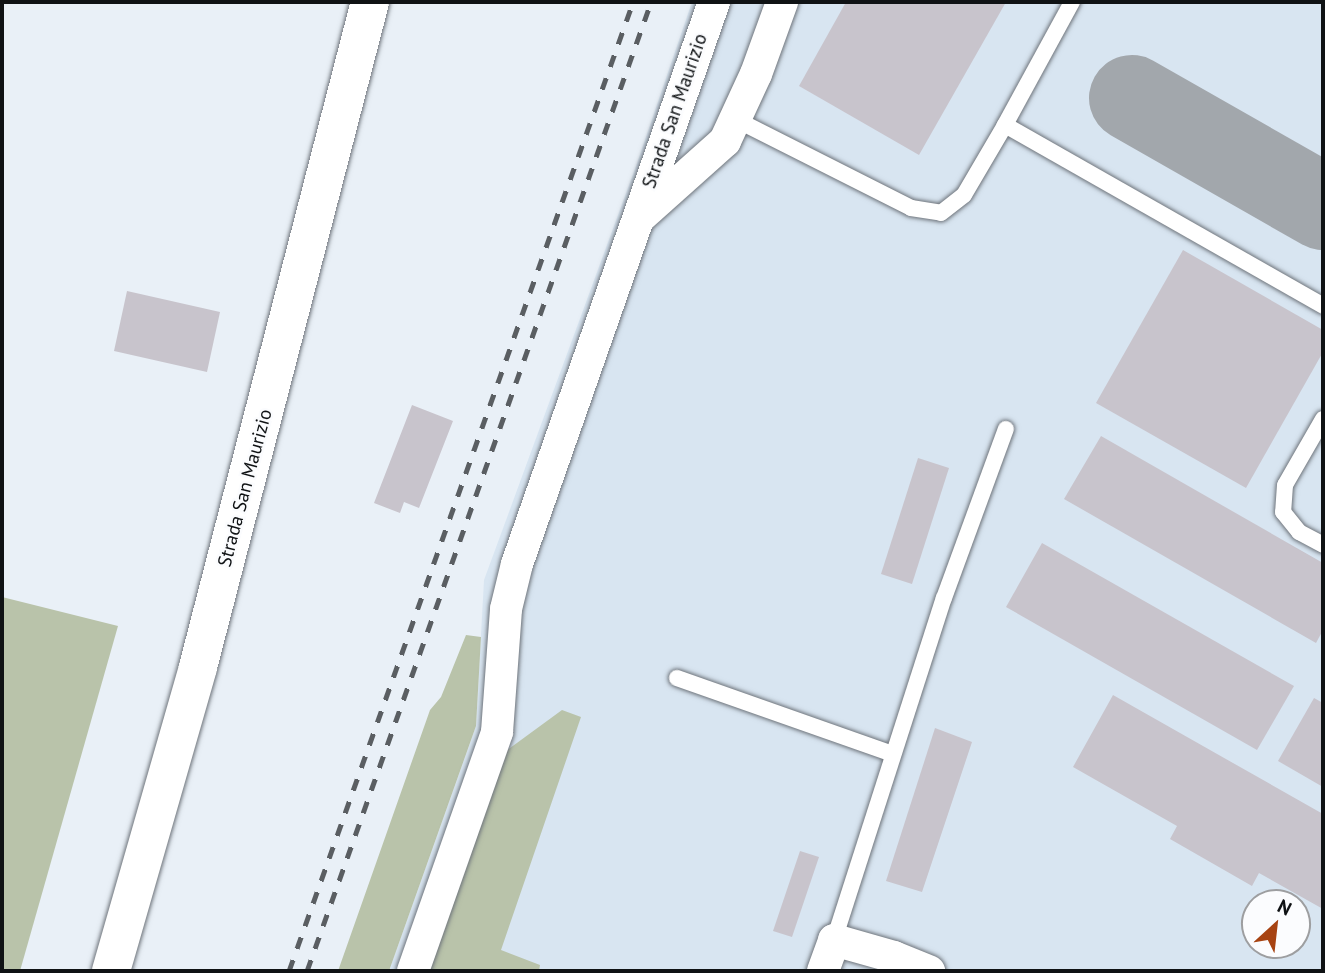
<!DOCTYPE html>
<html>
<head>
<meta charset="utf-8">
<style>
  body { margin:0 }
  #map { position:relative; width:1325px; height:973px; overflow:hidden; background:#e9f0f7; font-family:"PT Sans",sans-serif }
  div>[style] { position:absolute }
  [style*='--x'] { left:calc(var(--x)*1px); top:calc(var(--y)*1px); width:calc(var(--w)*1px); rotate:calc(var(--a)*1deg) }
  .built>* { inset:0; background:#d8e5f1 }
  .green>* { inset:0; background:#b9c3aa }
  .taxiway>* { height:86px; margin:-43px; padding:0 43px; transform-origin:43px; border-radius:43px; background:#a2a7ac }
  .building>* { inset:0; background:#c8c4cc }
  .roads { filter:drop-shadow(0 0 2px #6e747b) drop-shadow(0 0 2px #6e747b) }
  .service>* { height:16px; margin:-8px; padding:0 8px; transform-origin:8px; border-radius:8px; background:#fff }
  .minor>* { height:32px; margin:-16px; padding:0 16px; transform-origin:16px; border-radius:16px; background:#fff }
  .secondary>* { height:38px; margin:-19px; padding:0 19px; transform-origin:19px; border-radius:19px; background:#fff }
  .rail>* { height:5px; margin-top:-2.5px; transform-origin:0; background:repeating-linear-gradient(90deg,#5a5e62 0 12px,transparent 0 24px) }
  span { translate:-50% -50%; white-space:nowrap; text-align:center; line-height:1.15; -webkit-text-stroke:5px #fbfcfe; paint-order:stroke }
  .street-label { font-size:19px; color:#0f1214 }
  .frame { position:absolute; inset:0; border:4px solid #0f1214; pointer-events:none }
  .north { position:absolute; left:1241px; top:889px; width:70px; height:70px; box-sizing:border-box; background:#fbfcfe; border:2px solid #9d9ea0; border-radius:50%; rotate:27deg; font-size:19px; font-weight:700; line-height:28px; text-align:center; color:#0f1214 }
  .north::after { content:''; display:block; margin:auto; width:24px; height:32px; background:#a74312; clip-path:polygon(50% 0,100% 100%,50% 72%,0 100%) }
</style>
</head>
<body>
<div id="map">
  <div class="built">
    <i style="clip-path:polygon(evenodd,692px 2px,1323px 2px,1323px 971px,389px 971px,476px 726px,484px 580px,636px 166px,692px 2px,1255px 903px,1297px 903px,1297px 945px,1255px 945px,1255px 903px)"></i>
  </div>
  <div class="green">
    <i style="clip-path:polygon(2px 597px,118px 626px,20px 971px,2px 971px)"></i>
    <i style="clip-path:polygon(466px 635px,481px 637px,476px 726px,389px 971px,338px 971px,430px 710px,441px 697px)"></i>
    <i style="clip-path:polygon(562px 710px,581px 717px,501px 950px,540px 965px,539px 971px,428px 971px,502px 754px)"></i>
  </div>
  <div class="taxiway">
    <i style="--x:1132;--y:98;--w:220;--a:29.7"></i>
  </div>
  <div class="building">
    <i style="clip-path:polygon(846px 2px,1006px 2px,919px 155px,799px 86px)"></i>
    <i style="clip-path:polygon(1183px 250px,1323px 330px,1323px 352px,1246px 488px,1096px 403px)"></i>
    <i style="clip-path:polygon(127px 291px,220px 312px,207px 372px,114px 351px)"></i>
    <i style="clip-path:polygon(412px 405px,453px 421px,419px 508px,404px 502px,400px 513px,374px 503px)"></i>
    <i style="clip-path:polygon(1101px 436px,1323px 563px,1323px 630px,1316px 643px,1064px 499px)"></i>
    <i style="clip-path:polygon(918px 458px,949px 468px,912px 584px,881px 574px)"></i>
    <i style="clip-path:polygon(1042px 543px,1294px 686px,1257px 750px,1006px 607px)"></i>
    <i style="clip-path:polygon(1113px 695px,1323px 814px,1323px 909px,1259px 873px,1252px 886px,1170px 839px,1177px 826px,1073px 767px)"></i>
    <i style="clip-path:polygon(1314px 698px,1323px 703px,1323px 787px,1278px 761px)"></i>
    <i style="clip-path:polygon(935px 728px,972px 742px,922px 892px,886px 881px)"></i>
    <i style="clip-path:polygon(800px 851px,819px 857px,792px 937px,773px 931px)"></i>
  </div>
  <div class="roads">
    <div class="service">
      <i style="--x:1072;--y:2;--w:140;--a:118.6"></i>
      <i style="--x:1005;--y:125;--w:366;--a:29.6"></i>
      <i style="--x:737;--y:120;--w:195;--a:26.8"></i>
      <i style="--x:911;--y:208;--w:30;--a:9"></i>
      <i style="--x:941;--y:213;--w:29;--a:-38"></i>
      <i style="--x:964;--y:195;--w:81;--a:-59.6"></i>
      <i style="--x:1323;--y:419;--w:76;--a:119.9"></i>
      <i style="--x:1285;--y:485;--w:27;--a:94"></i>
      <i style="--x:1283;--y:512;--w:26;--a:51"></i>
      <i style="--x:1299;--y:532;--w:27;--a:28"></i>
      <i style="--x:677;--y:678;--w:229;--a:19.4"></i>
      <i style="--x:834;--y:940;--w:359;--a:-72.2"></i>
      <i style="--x:944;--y:598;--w:180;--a:-69.9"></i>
    </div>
    <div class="minor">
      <i style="--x:640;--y:217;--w:114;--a:-41.8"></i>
      <i style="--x:725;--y:141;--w:74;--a:-65.2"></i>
      <i style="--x:756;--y:74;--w:77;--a:-70.1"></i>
      <i style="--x:413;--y:971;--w:253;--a:-70.6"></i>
      <i style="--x:497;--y:732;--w:123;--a:-85.8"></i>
      <i style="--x:506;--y:609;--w:46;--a:-76.3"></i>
      <i style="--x:517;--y:564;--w:596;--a:-70.68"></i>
      <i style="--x:823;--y:971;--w:33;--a:-70"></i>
      <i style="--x:834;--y:940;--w:62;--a:15.8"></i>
      <i style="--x:894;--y:957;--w:38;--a:22"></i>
    </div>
    <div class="secondary">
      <i style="--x:111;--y:971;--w:316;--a:-74"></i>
      <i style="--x:198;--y:667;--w:687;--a:-75.5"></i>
    </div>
  </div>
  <div class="rail">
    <i style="--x:289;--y:971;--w:1028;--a:-70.45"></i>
    <i style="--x:307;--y:971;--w:1028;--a:-70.45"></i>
  </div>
  <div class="street-label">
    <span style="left:675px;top:111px;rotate:-71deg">Strada San Maurizio</span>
    <span style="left:245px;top:488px;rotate:-75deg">Strada San Maurizio</span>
  </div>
  <div class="frame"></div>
  <div class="north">N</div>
</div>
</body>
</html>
